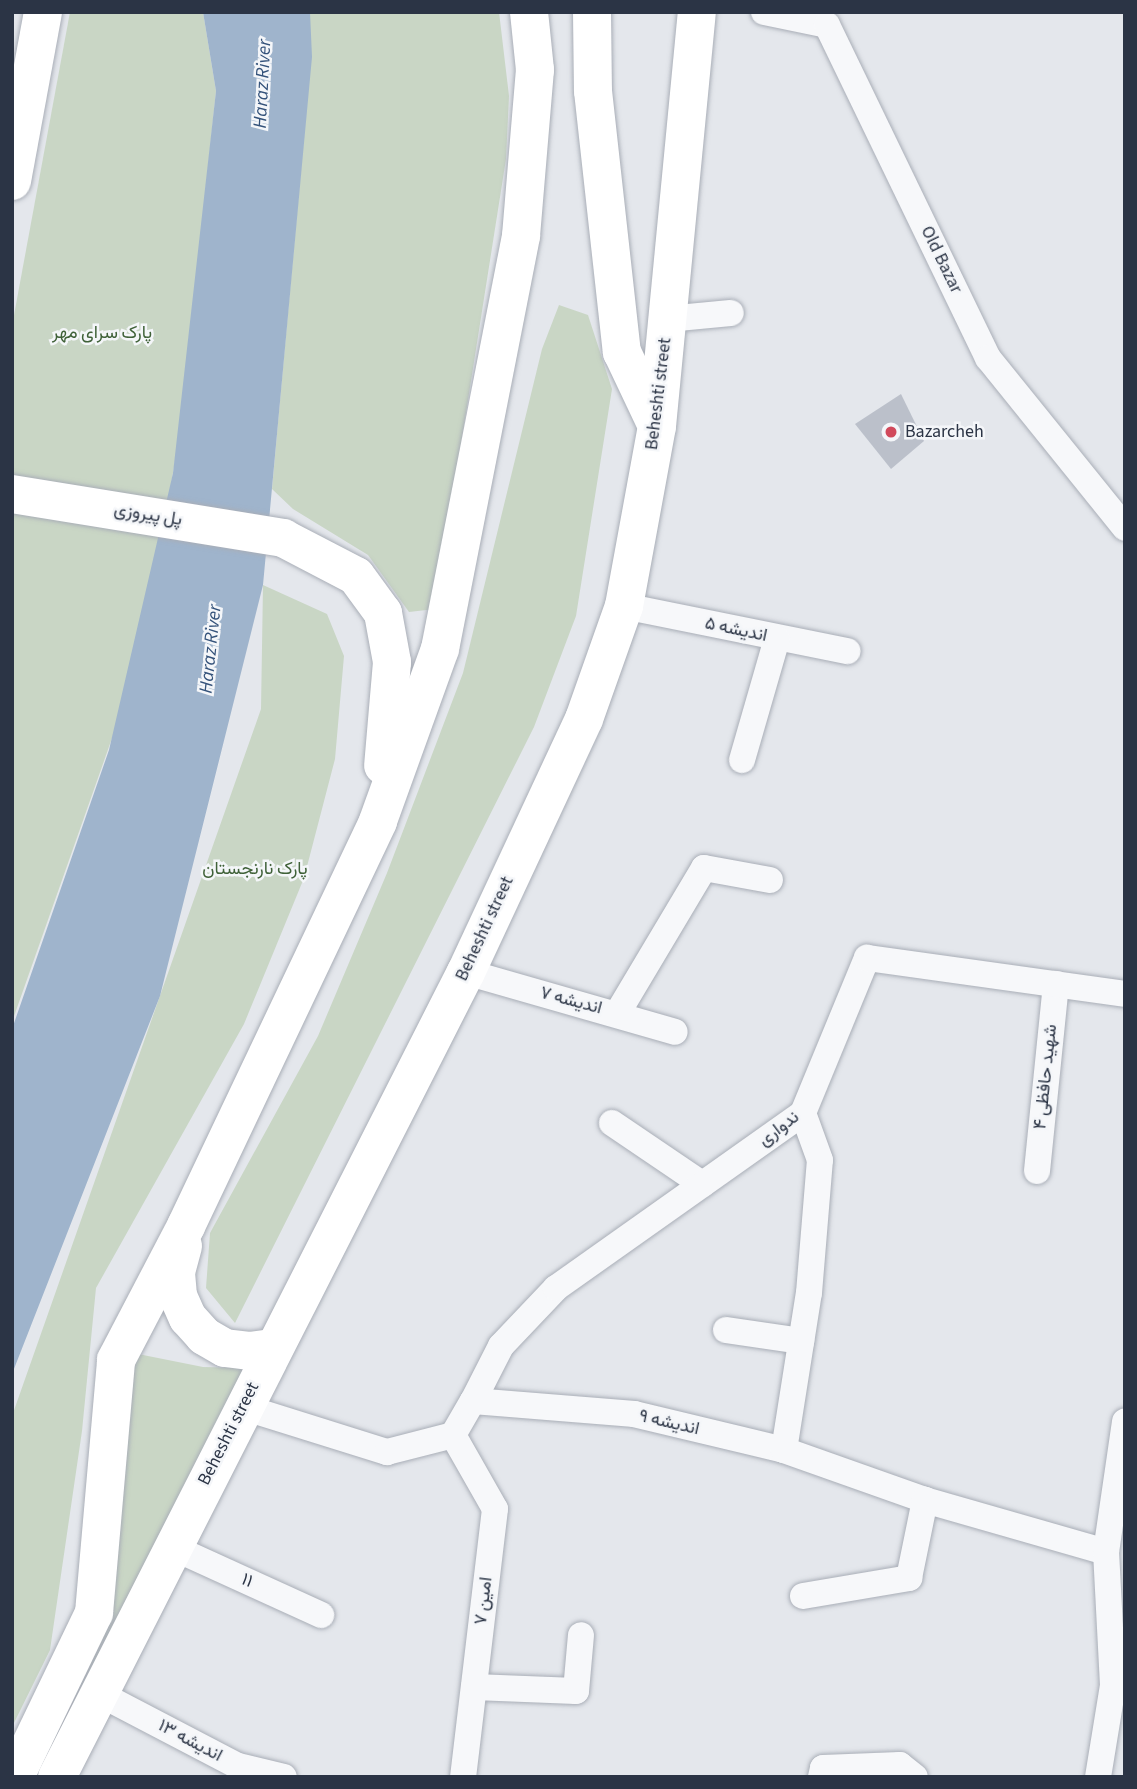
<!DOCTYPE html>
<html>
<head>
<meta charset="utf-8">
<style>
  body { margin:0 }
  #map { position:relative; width:1137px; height:1789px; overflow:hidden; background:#e4e7ec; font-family:"Source Sans 3",Vazirmatn,sans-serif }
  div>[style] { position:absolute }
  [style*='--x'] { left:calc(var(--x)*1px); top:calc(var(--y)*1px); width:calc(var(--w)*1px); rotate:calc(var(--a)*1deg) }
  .green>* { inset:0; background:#c9d6c5 }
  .water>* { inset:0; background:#9fb4cc }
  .building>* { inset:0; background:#bbc0ca }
  .roads { filter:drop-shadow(0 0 2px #a9aeb7) drop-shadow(0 0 2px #a9aeb7) }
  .street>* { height:26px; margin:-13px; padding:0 13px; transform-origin:13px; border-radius:13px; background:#f7f8fa }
  .primary>* { height:38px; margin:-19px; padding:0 19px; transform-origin:19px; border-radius:19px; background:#fff }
  .dots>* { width:19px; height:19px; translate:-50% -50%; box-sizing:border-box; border:4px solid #f4f6f9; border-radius:50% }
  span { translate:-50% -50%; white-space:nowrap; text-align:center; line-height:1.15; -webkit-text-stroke:5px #f4f6f9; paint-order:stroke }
  .street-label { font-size:18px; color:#2b3445 }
  .park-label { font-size:18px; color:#3f6138 }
  .poi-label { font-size:18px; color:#2b3445 }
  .left { translate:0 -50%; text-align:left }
  .water-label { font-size:19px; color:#34527a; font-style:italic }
  .frame { position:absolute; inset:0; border:14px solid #2b3445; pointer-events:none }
</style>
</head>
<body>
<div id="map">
  <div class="green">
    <i style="clip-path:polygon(70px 12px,203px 12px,216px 91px,181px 426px,142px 653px,12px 1022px,12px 326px)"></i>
    <i style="clip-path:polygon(305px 12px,499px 12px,509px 96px,506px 159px,435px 609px,409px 612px,368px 555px,293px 509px,272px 489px,307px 103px)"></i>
    <i style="clip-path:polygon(559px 305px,588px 315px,612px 389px,576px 616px,534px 727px,235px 1323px,206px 1288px,210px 1233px,318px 1036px,387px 873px,463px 673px,542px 349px)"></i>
    <i style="clip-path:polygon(263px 585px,327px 614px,344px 656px,335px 759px,304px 878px,244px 1024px,96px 1288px,82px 1431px,50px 1650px,12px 1727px,12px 1416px,261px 709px)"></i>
    <i style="clip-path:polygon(133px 1353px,203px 1367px,245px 1368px,75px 1699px,110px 1590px)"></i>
  </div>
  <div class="water">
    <i style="clip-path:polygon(203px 12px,310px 12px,312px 57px,263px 585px,160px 996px,12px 1374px,12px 1029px,109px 750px,173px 473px,216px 91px)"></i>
  </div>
  <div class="building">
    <i style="clip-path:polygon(901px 394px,924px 441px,891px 469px,855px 424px)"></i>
  </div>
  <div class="roads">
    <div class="street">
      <i style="--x:764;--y:12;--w:64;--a:11.7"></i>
      <i style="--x:827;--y:25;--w:370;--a:64.2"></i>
      <i style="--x:988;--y:358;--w:218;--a:51.1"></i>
      <i style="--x:667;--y:319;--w:64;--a:-5.4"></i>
      <i style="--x:624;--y:606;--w:228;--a:11.4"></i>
      <i style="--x:742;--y:760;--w:126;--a:-73.9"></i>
      <i style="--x:466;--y:972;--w:217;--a:16"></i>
      <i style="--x:617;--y:1014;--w:170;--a:-59.2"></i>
      <i style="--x:704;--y:868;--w:67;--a:10.3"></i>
      <i style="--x:612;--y:1123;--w:109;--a:34.1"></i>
      <i style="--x:1037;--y:1171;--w:188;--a:-84.2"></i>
      <i style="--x:726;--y:1330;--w:76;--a:8.3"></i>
      <i style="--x:473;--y:1401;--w:62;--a:-63"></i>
      <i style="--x:501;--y:1346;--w:80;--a:-46.5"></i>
      <i style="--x:556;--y:1288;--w:303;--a:-35.3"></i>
      <i style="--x:803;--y:1113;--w:168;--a:-67.6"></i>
      <i style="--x:867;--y:958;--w:260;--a:7.9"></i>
      <i style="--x:243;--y:1407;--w:151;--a:17.4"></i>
      <i style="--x:387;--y:1452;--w:68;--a:-14.4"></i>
      <i style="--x:453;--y:1435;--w:39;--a:-60"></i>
      <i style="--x:473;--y:1401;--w:162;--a:4.6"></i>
      <i style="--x:634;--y:1414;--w:154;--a:13.5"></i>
      <i style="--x:784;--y:1450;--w:150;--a:19.5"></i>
      <i style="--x:925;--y:1500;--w:188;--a:16"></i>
      <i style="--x:453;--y:1435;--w:85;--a:60.4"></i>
      <i style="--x:495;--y:1509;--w:270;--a:96.8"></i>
      <i style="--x:784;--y:1450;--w:159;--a:-81"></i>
      <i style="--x:809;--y:1293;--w:133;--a:-85.3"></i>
      <i style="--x:820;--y:1160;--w:50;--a:-109.9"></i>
      <i style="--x:172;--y:1547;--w:164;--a:24.5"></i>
      <i style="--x:803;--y:1596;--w:108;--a:-9.6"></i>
      <i style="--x:909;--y:1578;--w:80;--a:-78.4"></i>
      <i style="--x:474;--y:1687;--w:102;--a:2.2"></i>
      <i style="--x:576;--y:1691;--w:56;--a:-84.9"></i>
      <i style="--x:100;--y:1694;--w:156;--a:27.6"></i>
      <i style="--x:238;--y:1766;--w:47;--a:13.4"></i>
      <i style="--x:821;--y:1777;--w:9;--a:-77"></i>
      <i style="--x:823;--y:1768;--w:77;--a:-2.2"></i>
      <i style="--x:900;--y:1765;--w:19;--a:39"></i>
      <i style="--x:1098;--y:1777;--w:93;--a:-80.7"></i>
      <i style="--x:1113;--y:1685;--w:133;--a:-93"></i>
      <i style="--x:1106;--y:1552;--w:132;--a:-81.7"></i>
    </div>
    <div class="primary">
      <i style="--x:592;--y:12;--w:79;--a:89.3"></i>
      <i style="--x:593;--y:91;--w:263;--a:83.7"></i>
      <i style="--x:622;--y:352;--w:80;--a:64.7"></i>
      <i style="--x:12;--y:181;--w:172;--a:-79.6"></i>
      <i style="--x:12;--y:494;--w:275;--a:9.2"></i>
      <i style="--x:283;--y:538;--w:82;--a:27.5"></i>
      <i style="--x:356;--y:576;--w:46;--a:53.9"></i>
      <i style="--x:383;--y:613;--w:50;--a:79.6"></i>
      <i style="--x:392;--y:662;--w:104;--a:94.9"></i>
      <i style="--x:183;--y:1246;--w:28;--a:105"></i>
      <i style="--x:176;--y:1273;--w:23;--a:85"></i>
      <i style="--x:178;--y:1296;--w:24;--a:66"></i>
      <i style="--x:188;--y:1318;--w:24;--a:48"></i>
      <i style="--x:204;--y:1336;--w:24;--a:30"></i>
      <i style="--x:225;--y:1348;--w:24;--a:7"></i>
      <i style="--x:249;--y:1351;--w:23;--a:-7"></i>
      <i style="--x:15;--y:1777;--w:182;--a:-64.3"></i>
      <i style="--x:94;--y:1613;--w:254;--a:-85"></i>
      <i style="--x:116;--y:1360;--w:151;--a:-62.4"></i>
      <i style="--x:186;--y:1226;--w:448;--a:-64.6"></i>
      <i style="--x:378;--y:821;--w:183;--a:-70.2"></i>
      <i style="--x:440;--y:649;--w:421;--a:-78.9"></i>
      <i style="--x:521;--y:236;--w:167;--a:-85.2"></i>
      <i style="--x:535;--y:70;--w:58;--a:-95.9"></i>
      <i style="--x:57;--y:1777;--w:903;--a:-63.07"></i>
      <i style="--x:466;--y:972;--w:279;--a:-65"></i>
      <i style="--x:584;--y:719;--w:120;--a:-70.5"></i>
      <i style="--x:624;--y:606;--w:183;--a:-79.6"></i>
      <i style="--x:657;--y:426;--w:416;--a:-84.5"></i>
    </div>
  </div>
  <div class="dots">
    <i style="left:891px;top:432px;background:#d1495b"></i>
  </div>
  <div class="street-label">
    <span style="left:941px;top:260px;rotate:64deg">Old Bazar</span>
    <span style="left:659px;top:394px;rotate:-83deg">Beheshti street</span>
    <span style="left:148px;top:515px;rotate:9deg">پل پیروزی</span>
    <span style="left:736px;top:630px;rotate:12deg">اندیشه ۵</span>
    <span style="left:485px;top:929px;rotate:-65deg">Beheshti street</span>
    <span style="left:571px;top:1001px;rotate:15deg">اندیشه ۷</span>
    <span style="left:1046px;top:1077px;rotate:-84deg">شهید حافظی ۴</span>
    <span style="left:779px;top:1129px;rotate:-37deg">ندواری</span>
    <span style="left:669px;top:1423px;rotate:13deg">اندیشه ۹</span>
    <span style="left:229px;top:1434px;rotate:-63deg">Beheshti street</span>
    <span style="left:247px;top:1581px;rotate:24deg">۱۱</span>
    <span style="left:484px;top:1601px;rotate:-83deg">امین ۷</span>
    <span style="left:190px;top:1741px;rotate:28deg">اندیشه ۱۳</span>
  </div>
  <div class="park-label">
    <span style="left:102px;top:333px">پارک سرای مهر</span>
    <span style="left:255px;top:869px">پارک نارنجستان</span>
  </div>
  <div class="poi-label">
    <span class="left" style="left:905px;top:432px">Bazarcheh</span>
  </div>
  <div class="water-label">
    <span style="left:263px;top:84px;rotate:-87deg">Haraz River</span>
    <span style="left:211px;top:649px;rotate:-84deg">Haraz River</span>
  </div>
  <div class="frame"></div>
</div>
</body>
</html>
